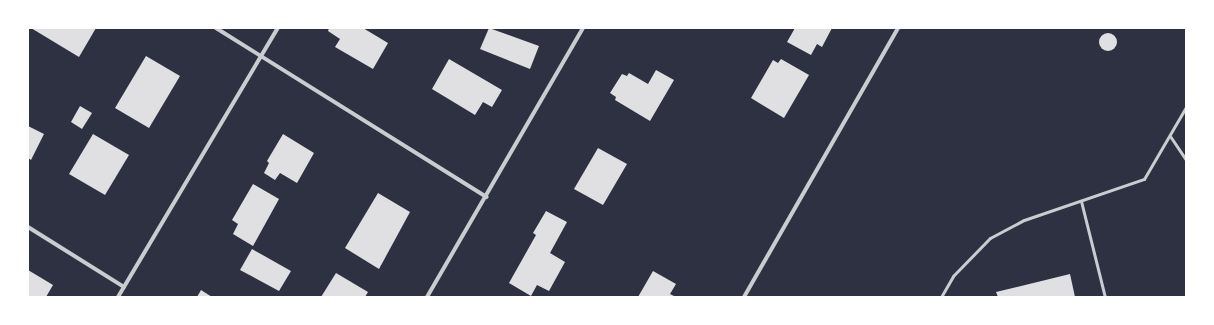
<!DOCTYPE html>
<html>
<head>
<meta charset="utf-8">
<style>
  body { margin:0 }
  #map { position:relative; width:1214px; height:325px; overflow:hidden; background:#2d3142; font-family:Rubik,sans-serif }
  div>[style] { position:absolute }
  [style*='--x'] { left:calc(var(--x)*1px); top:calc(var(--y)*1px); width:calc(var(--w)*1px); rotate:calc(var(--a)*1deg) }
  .building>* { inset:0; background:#e0e0e3 }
  .round { border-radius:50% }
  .service>* { height:3px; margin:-1.5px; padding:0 1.5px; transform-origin:1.5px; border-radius:1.5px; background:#caccd0 }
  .minor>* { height:4px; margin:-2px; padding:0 2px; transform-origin:2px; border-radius:2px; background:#caccd0 }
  span { translate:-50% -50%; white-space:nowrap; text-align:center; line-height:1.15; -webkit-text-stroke:3px #fff; paint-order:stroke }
  .frame { position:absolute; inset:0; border:29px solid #fff; pointer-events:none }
</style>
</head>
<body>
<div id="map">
  <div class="building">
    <i style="clip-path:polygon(31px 28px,96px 28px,79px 57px)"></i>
    <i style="clip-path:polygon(329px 28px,363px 28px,388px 43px,373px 69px,335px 47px,340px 39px,328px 31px)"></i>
    <i style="clip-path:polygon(489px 28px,539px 46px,530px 69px,480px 49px)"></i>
    <i style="clip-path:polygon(795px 28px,832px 28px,822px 47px,817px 44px,811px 55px,787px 42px)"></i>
    <i class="round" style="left:1099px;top:33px;width:18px;height:18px"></i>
    <i style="clip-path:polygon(146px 56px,180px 76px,149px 128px,115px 108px)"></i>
    <i style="clip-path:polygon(449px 59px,502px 90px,492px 107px,483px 102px,475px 115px,432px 89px)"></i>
    <i style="clip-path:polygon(781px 59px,809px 75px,784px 118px,751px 98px,773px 60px,778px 63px)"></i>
    <i style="clip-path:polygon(656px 70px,674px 80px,650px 121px,615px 100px,616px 97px,610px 93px,622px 74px,627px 76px,629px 73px,648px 84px)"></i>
    <i style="clip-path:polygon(80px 106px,92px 113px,82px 129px,71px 122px)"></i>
    <i style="clip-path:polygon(28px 126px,44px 134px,31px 160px,28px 158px)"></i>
    <i style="clip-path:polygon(93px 134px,129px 155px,105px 195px,69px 174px)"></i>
    <i style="clip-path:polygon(283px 134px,314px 153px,297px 183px,280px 173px,275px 180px,264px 173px,269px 163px,267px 161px)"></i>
    <i style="clip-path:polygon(598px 148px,627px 164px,603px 205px,574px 189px)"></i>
    <i style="clip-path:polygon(253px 184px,279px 199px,253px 246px,233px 234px,238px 224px,232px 220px)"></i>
    <i style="clip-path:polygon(378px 193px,410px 212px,379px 269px,345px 248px)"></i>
    <i style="clip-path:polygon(546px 211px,567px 222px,550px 253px,565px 262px,549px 291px,537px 285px,531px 296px,509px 283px,536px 235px,533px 233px)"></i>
    <i style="clip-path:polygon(252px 249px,291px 271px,279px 291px,240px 270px)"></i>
    <i style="clip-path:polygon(28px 270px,53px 285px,46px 297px,28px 297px)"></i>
    <i style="clip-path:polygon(653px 271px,676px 284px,670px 294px,676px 297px,638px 297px)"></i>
    <i style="clip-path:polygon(336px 273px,368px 292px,365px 297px,321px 297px)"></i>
    <i style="clip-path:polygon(1070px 274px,1075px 297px,998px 297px,996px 292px)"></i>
    <i style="clip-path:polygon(201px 290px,212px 297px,197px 297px)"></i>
  </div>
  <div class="service">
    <i style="--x:1170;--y:136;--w:29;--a:56"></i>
    <i style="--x:1081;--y:201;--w:99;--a:76"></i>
    <i style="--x:941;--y:297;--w:24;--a:-60"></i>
    <i style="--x:953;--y:276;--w:53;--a:-45.8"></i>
    <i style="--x:990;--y:238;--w:38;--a:-28"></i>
    <i style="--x:1024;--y:220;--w:127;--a:-18.9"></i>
    <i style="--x:1144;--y:179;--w:83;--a:-59.7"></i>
  </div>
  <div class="minor">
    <i style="--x:216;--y:28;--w:319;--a:32"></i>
    <i style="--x:28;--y:227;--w:113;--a:32"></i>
    <i style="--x:118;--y:297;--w:313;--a:-59.3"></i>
    <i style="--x:427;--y:297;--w:311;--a:-59.9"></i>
    <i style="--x:744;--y:297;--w:310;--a:-60.2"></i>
  </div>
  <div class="frame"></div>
</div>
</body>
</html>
